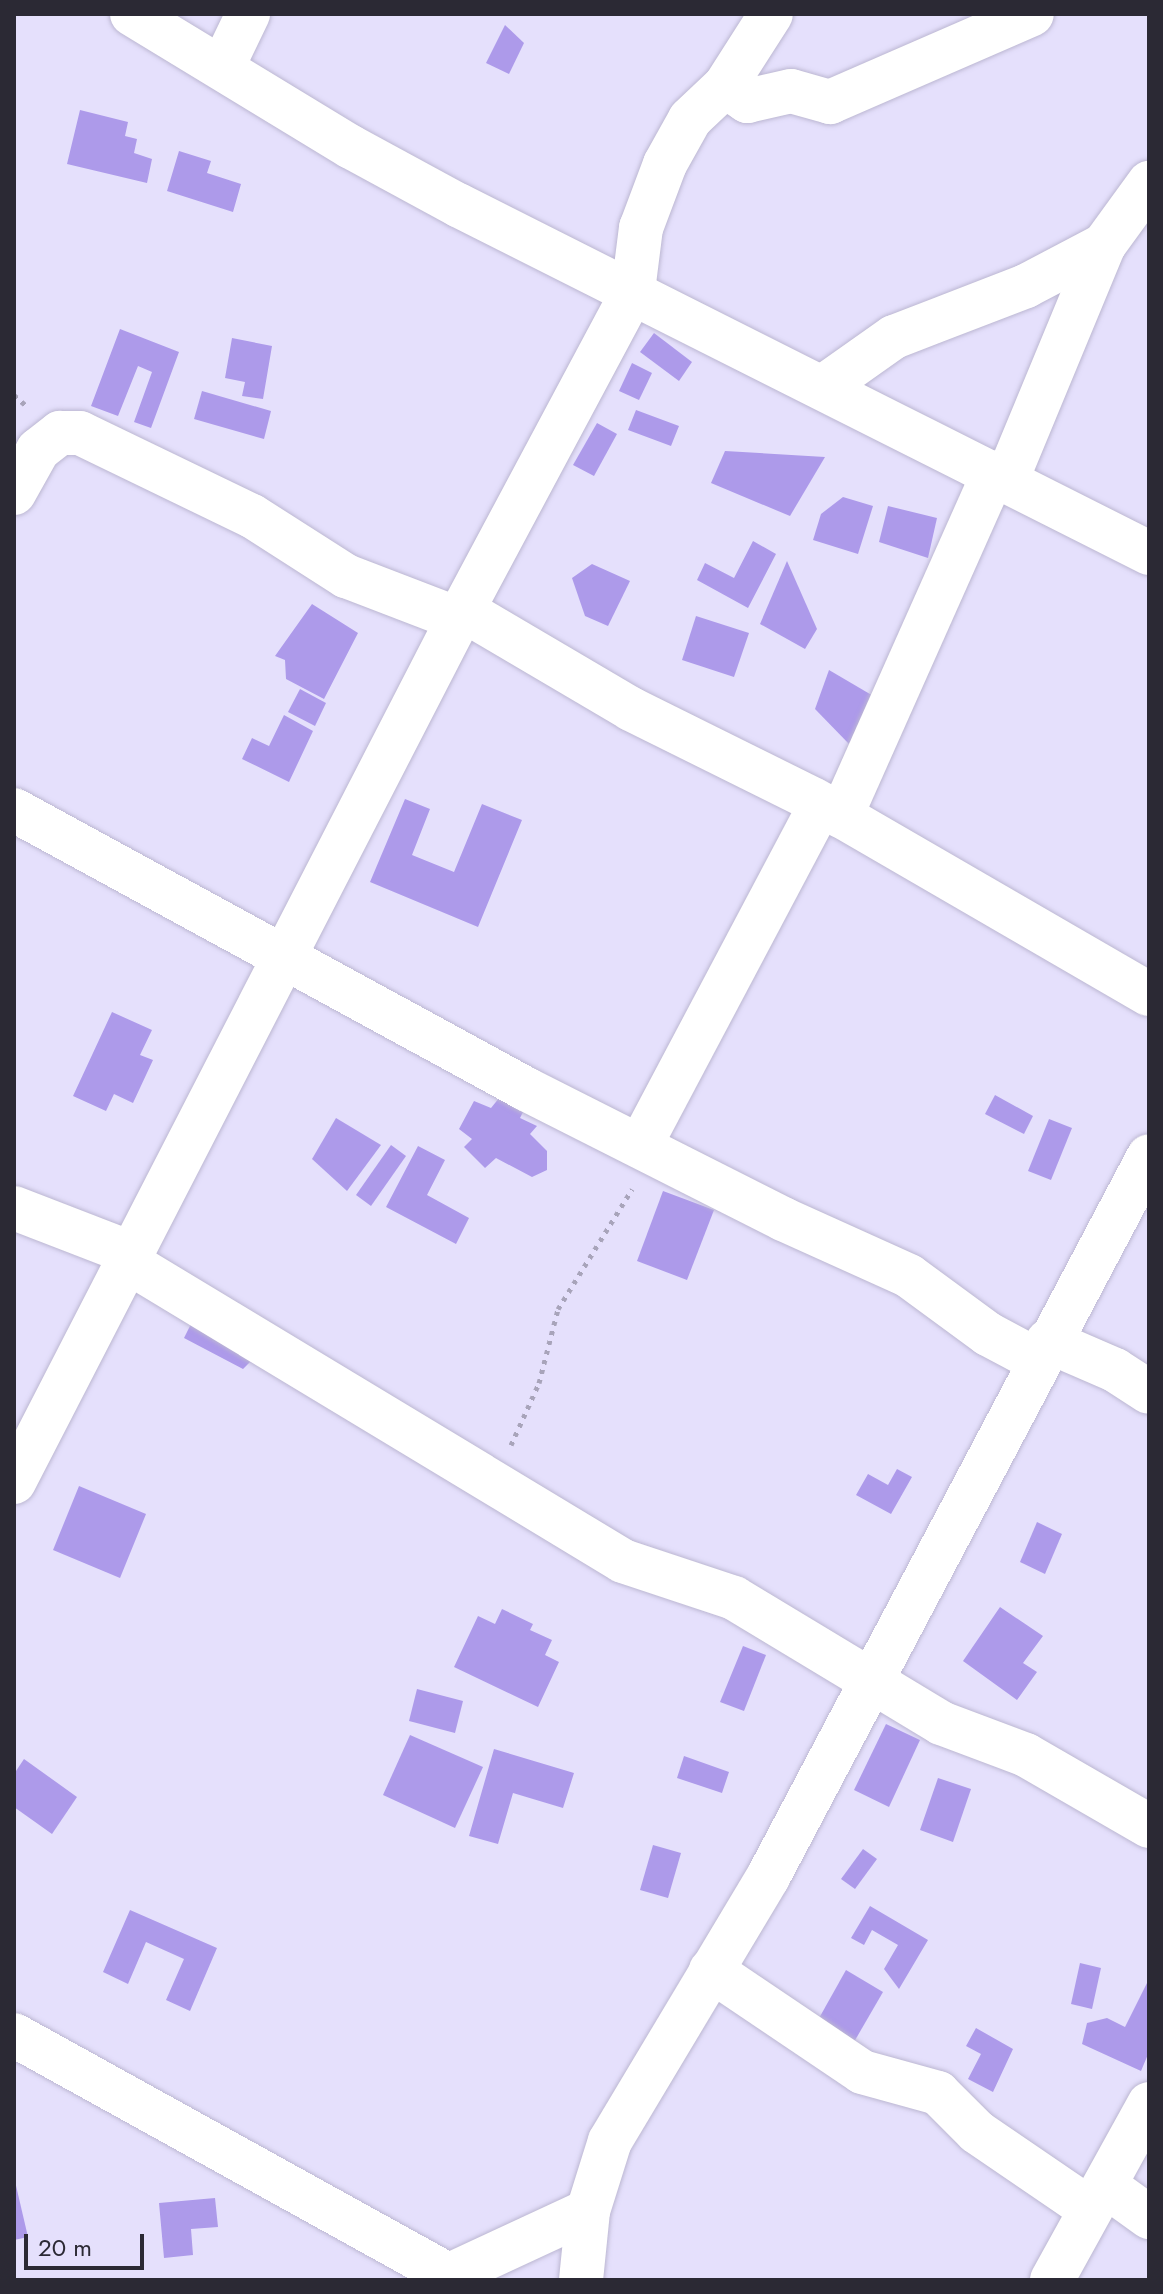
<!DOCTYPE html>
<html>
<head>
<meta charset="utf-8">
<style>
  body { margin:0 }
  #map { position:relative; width:1163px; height:2294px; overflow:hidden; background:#e5e0fc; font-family:Jost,sans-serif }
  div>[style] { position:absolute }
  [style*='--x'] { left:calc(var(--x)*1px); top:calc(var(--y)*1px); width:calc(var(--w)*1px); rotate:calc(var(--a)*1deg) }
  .building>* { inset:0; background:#ad9aea }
  .path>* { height:5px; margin-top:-2.5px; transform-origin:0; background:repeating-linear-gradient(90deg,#a8a4ba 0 4px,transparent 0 10px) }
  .roads { filter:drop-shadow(0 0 2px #bcb7d2) drop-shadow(0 0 2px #bcb7d2) }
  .minor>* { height:44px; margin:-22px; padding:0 22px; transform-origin:22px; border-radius:22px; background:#fff }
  span { translate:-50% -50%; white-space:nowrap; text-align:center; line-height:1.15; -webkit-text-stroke:6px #e5e0fc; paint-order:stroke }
  .frame { position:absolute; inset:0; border:16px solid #2b2934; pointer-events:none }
  .scale { position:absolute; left:24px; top:2234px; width:120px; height:36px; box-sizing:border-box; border:4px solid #2b2934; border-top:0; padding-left:10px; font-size:24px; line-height:28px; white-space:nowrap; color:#2b2934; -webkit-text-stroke:6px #e5e0fc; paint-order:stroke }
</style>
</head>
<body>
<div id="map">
  <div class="building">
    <i style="clip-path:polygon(505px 25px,524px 43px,509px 74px,486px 63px)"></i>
    <i style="clip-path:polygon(80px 110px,128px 122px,125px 136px,137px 139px,134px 153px,152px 159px,147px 183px,67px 164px)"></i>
    <i style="clip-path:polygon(179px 151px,211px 161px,207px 173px,241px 184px,233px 212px,167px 191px)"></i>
    <i style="clip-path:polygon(120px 329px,179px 352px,151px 428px,134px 422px,152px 372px,138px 366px,118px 416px,91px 406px)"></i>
    <i style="clip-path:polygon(654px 333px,692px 362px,679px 381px,640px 352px)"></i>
    <i style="clip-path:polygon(232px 338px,272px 346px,263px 399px,242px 396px,245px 382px,225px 378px)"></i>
    <i style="clip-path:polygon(632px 363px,652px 373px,639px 400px,619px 391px)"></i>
    <i style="clip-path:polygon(202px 391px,271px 411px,264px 439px,194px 419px)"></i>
    <i style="clip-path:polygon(636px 410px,679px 426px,671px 446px,628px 430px)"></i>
    <i style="clip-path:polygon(597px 423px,617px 434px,594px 476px,573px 465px)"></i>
    <i style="clip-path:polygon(725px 451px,825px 457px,790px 516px,711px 483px)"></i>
    <i style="clip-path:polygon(843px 497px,873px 506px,858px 554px,813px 540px,821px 514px)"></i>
    <i style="clip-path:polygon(888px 506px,937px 518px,928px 558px,879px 542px)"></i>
    <i style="clip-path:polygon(753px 541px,776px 554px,748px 608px,697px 580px,705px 563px,734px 578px)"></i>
    <i style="clip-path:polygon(787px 561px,817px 629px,805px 649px,760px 624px)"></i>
    <i style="clip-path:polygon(592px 564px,630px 581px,608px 626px,585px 616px,572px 578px)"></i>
    <i style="clip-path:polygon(312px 604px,358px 633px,324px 699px,286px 679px,285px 660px,275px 656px)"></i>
    <i style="clip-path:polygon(696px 616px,749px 633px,734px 677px,682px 660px)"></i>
    <i style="clip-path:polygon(829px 670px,875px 697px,850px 745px,815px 709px)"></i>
    <i style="clip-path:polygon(300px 689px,326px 703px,315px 726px,288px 712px)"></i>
    <i style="clip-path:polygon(284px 715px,313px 731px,289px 782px,242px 759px,252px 738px,269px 746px)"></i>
    <i style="clip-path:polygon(405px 799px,430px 809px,412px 855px,454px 872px,482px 804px,522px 820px,478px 927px,370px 882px)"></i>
    <i style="clip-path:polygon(112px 1012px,152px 1030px,140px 1055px,153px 1060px,133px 1103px,114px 1094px,106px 1111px,73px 1096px)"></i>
    <i style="clip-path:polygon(504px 1092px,524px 1110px,520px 1118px,537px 1126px,530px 1134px,547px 1151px,547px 1170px,532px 1177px,496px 1158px,485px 1168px,464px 1147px,472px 1139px,459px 1129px,474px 1101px,491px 1108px)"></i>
    <i style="clip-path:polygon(995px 1095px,1033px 1116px,1024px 1134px,985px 1114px)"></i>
    <i style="clip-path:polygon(336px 1118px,381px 1145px,347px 1191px,312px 1159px)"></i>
    <i style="clip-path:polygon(1049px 1119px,1072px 1128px,1051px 1180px,1028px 1171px)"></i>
    <i style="clip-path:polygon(391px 1145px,406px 1156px,371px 1206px,356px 1195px)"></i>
    <i style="clip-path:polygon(418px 1146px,445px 1160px,427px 1195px,469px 1218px,456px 1244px,386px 1207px)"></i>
    <i style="clip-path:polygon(663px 1191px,714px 1210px,687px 1280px,637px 1261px)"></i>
    <i style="clip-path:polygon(195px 1316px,263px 1368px,250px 1362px,243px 1369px,184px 1338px)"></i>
    <i style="clip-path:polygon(897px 1469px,912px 1477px,891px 1514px,856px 1495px,868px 1474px,888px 1485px)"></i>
    <i style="clip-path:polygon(79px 1486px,146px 1514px,120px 1578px,53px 1550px)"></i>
    <i style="clip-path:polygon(1037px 1522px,1062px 1534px,1045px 1574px,1020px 1562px)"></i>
    <i style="clip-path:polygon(1000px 1607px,1043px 1636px,1023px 1663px,1037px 1672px,1017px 1700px,963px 1661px)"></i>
    <i style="clip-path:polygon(502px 1609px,533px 1624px,530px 1630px,552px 1640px,545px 1655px,559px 1662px,538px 1707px,454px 1667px,478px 1616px,495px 1624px)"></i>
    <i style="clip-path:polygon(743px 1646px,766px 1655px,744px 1711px,720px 1702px)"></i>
    <i style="clip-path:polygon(417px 1689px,463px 1701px,455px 1733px,409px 1721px)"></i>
    <i style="clip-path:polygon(886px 1724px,920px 1740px,889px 1807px,854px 1790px)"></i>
    <i style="clip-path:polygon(410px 1735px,483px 1767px,455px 1828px,383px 1795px)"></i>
    <i style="clip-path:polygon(494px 1749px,574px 1773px,563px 1808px,513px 1793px,498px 1844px,469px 1836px)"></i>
    <i style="clip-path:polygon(684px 1756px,729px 1772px,722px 1793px,677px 1778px)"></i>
    <i style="clip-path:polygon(24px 1759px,77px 1797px,52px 1834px,14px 1807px,14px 1774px)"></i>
    <i style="clip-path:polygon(938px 1778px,971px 1789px,953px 1842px,920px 1830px)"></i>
    <i style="clip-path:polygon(653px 1845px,681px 1853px,668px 1898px,640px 1890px)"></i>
    <i style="clip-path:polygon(863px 1849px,877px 1859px,855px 1889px,841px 1879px)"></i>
    <i style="clip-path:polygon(870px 1906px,928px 1940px,899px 1989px,884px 1969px,898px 1945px,872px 1930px,864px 1945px,851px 1938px)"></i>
    <i style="clip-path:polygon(130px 1910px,217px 1948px,190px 2011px,166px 2000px,184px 1959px,146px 1942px,128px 1984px,103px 1972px)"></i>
    <i style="clip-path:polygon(1080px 1963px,1101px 1968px,1092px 2009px,1071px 2004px)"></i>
    <i style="clip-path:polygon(846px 1970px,883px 1992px,854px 2042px,818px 2020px)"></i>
    <i style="clip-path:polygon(1149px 1979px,1149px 2052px,1141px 2071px,1082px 2044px,1087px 2023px,1107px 2018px,1125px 2027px)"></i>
    <i style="clip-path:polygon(976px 2028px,1013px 2049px,993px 2092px,968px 2079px,981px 2054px,966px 2046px)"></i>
    <i style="clip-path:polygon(14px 2177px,28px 2237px,14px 2240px)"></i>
    <i style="clip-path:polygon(215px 2198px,218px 2227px,191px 2229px,193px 2255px,164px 2258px,159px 2203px)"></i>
  </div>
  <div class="path">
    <i style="--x:14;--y:395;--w:18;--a:41"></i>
    <i style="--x:511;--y:1445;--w:68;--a:-65.7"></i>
    <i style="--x:539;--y:1383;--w:76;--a:-75.6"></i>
    <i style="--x:558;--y:1309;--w:141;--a:-58.3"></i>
  </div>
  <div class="roads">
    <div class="minor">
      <i style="--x:132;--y:14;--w:256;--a:31.3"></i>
      <i style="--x:351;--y:147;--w:122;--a:28.5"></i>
      <i style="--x:458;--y:205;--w:774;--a:26.73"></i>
      <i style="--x:223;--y:66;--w:58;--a:-64.3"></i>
      <i style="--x:725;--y:86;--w:27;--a:34"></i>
      <i style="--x:747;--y:101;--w:45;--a:-12.8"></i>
      <i style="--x:791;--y:91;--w:41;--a:15.8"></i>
      <i style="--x:830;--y:102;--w:220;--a:-23.5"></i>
      <i style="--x:823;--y:387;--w:87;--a:-35.2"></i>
      <i style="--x:894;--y:337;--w:142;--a:-21.1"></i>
      <i style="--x:1026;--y:286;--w:88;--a:-27.7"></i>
      <i style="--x:1007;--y:479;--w:253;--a:-67.5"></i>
      <i style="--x:1104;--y:245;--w:77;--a:-54"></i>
      <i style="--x:14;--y:493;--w:49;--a:-60.8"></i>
      <i style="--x:38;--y:450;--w:28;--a:-38"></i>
      <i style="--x:60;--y:433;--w:20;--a:0"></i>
      <i style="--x:80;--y:433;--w:191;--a:25.8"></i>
      <i style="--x:252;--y:516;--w:112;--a:32.6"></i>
      <i style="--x:346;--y:576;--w:120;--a:21"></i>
      <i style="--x:463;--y:610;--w:195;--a:30.5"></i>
      <i style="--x:631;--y:709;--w:204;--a:26.4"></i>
      <i style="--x:814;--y:800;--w:387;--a:30.1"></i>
      <i style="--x:14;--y:810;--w:583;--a:28.59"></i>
      <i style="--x:526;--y:1089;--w:288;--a:26.8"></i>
      <i style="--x:783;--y:1219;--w:138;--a:24.3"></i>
      <i style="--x:909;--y:1276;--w:98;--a:36.3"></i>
      <i style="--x:988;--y:1334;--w:55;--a:28"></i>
      <i style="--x:841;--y:816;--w:376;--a:-66"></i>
      <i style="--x:641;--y:1144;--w:385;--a:-62.1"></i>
      <i style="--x:14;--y:1208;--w:128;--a:21.1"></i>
      <i style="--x:128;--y:1262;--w:578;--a:31.13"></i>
      <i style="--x:623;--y:1561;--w:117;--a:18.4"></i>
      <i style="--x:734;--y:1598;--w:242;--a:31.1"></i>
      <i style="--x:941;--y:1723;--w:91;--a:20.6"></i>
      <i style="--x:1026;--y:1755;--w:142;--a:30"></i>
      <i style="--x:1048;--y:1341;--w:73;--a:23.4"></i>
      <i style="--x:1115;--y:1370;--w:40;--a:32.9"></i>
      <i style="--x:14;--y:1482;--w:971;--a:-62.77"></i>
      <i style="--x:458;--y:619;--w:372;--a:-61.9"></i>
      <i style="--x:633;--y:291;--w:64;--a:-82.8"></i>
      <i style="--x:641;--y:228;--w:68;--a:-69.4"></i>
      <i style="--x:665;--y:164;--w:51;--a:-60.9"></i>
      <i style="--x:690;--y:119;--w:48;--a:-43.3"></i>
      <i style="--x:725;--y:86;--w:85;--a:-57.4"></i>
      <i style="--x:711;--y:1970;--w:182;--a:34"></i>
      <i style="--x:862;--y:2072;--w:79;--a:15.4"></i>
      <i style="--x:938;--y:2093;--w:55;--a:45"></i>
      <i style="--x:977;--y:2132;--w:137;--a:34.3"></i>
      <i style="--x:14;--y:2035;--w:506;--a:28.94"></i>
      <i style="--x:1106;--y:2186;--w:53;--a:35.8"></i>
      <i style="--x:450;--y:2275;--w:152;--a:-24.9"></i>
      <i style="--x:581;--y:2280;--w:69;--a:-84.2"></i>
      <i style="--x:588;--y:2211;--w:73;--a:-72.6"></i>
      <i style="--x:610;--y:2141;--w:308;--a:-59.1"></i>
      <i style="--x:768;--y:1877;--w:815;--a:-62.15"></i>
      <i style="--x:1052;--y:2280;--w:201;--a:-61.1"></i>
    </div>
  </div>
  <div class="frame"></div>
  <div class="scale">20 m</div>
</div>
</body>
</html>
